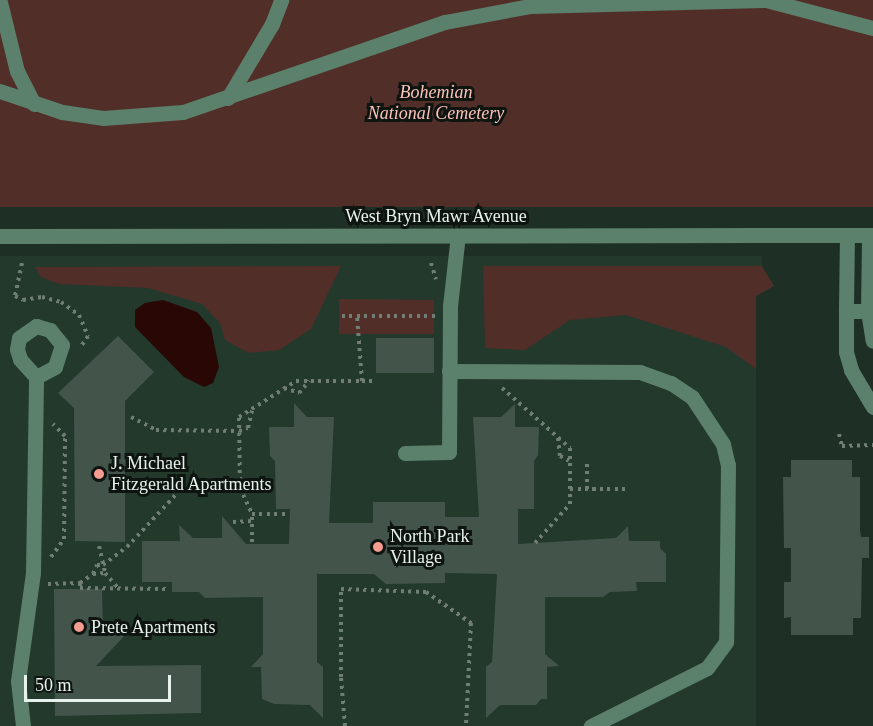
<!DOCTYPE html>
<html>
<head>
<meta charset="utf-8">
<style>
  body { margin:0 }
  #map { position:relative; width:873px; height:726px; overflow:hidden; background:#1e2f25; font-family:Georgia,serif }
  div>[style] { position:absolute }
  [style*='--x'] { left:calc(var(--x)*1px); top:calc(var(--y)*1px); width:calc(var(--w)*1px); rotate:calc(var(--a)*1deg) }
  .built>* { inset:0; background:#22392c }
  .green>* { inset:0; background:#522e29 }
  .water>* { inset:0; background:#280705 }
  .building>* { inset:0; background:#43554b }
  .path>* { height:4px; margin-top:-2px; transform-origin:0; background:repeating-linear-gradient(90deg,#707e75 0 3px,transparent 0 7.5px) }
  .minor>* { height:15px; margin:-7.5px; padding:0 7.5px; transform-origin:7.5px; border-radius:7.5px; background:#5b806b }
  .dots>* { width:16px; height:16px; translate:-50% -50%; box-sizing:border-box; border:3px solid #0e1511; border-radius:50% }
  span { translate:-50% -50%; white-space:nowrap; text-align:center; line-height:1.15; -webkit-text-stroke:6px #0e1511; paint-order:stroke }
  .park-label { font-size:18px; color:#fdc2b9; font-style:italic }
  .street-label { font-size:18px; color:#e8f2ec }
  .poi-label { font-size:18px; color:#e8f2ec }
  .left { translate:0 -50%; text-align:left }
  .scale { position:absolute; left:24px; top:675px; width:147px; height:27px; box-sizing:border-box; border:3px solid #e8f2ec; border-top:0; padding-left:8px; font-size:18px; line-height:21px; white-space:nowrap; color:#e8f2ec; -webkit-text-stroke:4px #0e1511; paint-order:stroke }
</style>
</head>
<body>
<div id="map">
  <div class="built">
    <i style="clip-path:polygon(0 256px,762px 256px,762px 266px,774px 286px,756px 296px,756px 726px,0 726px)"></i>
  </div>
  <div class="green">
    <i style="clip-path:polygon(0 0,873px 0,873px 207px,0 207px)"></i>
    <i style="clip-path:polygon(341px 266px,311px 329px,279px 350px,249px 353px,225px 340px,220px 323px,202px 304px,148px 288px,59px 284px,41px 277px,35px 267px)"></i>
    <i style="clip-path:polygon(483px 266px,762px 266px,774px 286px,756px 296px,756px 369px,726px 347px,626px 315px,570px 320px,525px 350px,485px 348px)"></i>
    <i style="clip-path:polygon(339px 299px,434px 300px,434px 334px,339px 334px)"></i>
  </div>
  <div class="water">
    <i style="clip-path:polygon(163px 300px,197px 312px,211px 328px,219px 367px,213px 383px,204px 387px,184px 377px,135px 327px,135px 310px,145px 303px)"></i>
  </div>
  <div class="building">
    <i style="clip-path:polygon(118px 336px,154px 372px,125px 401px,125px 542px,75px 541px,74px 408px,58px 393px)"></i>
    <i style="clip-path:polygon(376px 338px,434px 338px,434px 373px,376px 373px)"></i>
    <i style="clip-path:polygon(294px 403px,307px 417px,334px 417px,329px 523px,373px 523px,373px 502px,445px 502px,445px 517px,479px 517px,473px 417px,501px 417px,515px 404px,515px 427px,539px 427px,538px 455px,534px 461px,534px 509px,518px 509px,518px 544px,616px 538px,628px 526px,629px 541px,660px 541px,660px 548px,666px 554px,666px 582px,636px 582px,637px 591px,610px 592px,603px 597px,545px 597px,545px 654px,559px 666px,547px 667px,547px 699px,541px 699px,536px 705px,500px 705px,486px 718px,486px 667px,492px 662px,497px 574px,445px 573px,445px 583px,386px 584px,374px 574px,317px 574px,317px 662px,323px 667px,323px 718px,310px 705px,274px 704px,262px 699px,261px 667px,251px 667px,263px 654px,263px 597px,205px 598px,199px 592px,172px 592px,172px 582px,142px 582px,142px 541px,180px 541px,179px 525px,193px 538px,222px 538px,222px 516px,246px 544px,289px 544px,290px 509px,276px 509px,275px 461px,270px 456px,269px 427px,294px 427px)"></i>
    <i style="clip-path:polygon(791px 460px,852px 460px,852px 477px,860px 477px,860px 530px,861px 537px,869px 537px,869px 558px,862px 558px,861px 618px,853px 618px,853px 635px,791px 635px,791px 617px,784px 618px,784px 582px,791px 582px,791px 548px,784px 548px,783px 477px,791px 477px)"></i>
    <i style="clip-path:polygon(54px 589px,102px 589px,103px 628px,130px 630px,96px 666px,201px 665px,201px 713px,55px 716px)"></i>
  </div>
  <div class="path">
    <i style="--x:22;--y:263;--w:34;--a:102"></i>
    <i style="--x:15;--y:296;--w:9;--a:27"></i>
    <i style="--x:23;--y:300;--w:19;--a:-9"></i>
    <i style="--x:42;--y:297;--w:20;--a:15"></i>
    <i style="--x:61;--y:302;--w:22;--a:36"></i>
    <i style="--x:79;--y:315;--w:23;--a:67"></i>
    <i style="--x:88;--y:336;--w:14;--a:124"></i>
    <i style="--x:431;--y:263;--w:17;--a:73"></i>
    <i style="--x:342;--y:316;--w:93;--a:0"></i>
    <i style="--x:362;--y:381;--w:14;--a:0"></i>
    <i style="--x:284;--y:388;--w:16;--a:18"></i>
    <i style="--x:299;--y:393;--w:16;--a:-50"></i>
    <i style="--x:502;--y:388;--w:91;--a:41.4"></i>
    <i style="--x:570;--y:448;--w:41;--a:90"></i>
    <i style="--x:131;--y:417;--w:28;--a:27"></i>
    <i style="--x:156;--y:430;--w:83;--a:0.7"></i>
    <i style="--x:239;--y:431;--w:9;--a:-18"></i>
    <i style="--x:248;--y:428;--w:18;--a:-77"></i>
    <i style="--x:839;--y:434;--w:12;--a:76"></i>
    <i style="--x:842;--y:446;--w:31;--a:-2"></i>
    <i style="--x:558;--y:438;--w:18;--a:84"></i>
    <i style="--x:560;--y:456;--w:10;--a:29"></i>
    <i style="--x:240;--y:488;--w:71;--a:-90.8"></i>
    <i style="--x:239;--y:417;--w:67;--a:-32.3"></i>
    <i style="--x:296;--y:381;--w:66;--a:0"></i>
    <i style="--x:362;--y:381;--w:65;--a:-94.4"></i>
    <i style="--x:587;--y:489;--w:30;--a:-90"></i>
    <i style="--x:233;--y:522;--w:19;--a:-3"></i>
    <i style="--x:252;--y:542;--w:28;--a:-90"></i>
    <i style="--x:252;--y:514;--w:36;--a:0"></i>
    <i style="--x:535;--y:543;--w:52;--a:-48.1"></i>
    <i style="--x:570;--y:504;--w:15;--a:-90"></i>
    <i style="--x:570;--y:489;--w:55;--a:0"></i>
    <i style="--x:99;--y:546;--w:28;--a:77"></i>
    <i style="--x:51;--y:557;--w:22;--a:-54"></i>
    <i style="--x:64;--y:539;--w:103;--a:-89.4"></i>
    <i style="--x:65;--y:436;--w:17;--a:-135"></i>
    <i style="--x:93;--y:574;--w:10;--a:-66"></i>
    <i style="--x:97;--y:565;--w:6;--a:0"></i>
    <i style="--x:103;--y:565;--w:30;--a:-37"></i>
    <i style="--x:127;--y:547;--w:79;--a:-47"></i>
    <i style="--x:181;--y:489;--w:59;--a:-1"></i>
    <i style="--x:240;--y:488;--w:29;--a:65"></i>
    <i style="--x:80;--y:583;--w:5;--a:90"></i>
    <i style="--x:80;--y:588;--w:89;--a:0.6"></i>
    <i style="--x:48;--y:584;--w:32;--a:-2"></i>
    <i style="--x:80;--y:583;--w:16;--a:-35"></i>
    <i style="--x:93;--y:574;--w:12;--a:-5"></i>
    <i style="--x:105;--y:573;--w:20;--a:49"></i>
    <i style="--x:345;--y:726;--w:49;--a:-94.7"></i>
    <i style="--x:341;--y:677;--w:88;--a:-90"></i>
    <i style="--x:341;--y:589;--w:85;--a:2"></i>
    <i style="--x:426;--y:592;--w:55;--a:34.6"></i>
    <i style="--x:471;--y:623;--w:103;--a:92.8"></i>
  </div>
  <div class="minor">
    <i style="--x:0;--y:2;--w:71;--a:76.2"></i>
    <i style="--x:17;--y:71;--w:37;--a:63"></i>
    <i style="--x:0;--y:91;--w:65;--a:18.7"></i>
    <i style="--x:62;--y:112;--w:41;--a:8.3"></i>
    <i style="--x:103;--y:118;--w:80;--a:-4.3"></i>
    <i style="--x:183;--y:112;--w:277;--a:-19"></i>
    <i style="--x:445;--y:22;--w:86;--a:-10.7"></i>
    <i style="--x:530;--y:6;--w:236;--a:-1.5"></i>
    <i style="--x:766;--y:0;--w:111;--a:14.7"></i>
    <i style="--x:228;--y:98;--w:86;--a:-59.3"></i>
    <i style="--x:272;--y:24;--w:26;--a:-69"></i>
    <i style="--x:847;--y:235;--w:76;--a:90.8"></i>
    <i style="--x:846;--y:311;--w:22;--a:0"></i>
    <i style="--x:868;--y:311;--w:76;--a:-89.2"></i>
    <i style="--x:0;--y:236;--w:873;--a:-0.07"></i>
    <i style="--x:846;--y:311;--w:41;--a:90"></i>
    <i style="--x:846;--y:352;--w:19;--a:74"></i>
    <i style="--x:851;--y:370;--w:43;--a:59.3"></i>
    <i style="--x:868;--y:311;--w:30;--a:81"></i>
    <i style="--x:449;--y:371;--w:191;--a:0.3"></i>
    <i style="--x:640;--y:372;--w:33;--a:20"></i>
    <i style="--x:671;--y:383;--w:25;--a:34"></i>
    <i style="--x:692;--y:397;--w:56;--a:56.6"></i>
    <i style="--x:723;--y:444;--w:22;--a:77"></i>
    <i style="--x:728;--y:465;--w:177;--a:90.6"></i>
    <i style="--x:726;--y:642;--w:32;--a:126"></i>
    <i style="--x:707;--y:668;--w:130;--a:153.4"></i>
    <i style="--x:405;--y:453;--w:44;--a:-1.3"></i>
    <i style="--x:449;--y:452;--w:146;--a:-89.6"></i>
    <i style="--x:450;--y:306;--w:71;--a:-83.6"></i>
    <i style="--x:23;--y:726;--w:45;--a:-96.3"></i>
    <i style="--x:18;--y:681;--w:109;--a:-82.1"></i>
    <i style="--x:33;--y:573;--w:196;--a:-89.1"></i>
    <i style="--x:36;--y:377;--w:24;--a:-132"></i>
    <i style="--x:20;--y:359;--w:10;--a:-107"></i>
    <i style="--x:17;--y:349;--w:11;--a:-80"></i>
    <i style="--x:19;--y:338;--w:21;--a:-35"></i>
    <i style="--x:36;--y:326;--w:15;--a:16"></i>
    <i style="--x:50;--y:330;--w:19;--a:51"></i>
    <i style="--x:62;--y:345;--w:23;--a:108"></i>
    <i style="--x:55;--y:367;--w:21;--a:152"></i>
  </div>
  <div class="dots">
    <i style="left:99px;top:474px;background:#f59c91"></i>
    <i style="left:378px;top:547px;background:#f59c91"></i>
    <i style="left:79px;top:627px;background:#f59c91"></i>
  </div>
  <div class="park-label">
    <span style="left:436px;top:103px">Bohemian<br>National Cemetery</span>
  </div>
  <div class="street-label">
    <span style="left:436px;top:216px">West Bryn Mawr Avenue</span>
  </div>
  <div class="poi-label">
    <span class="left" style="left:111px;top:474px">J. Michael<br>Fitzgerald Apartments</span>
    <span class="left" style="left:390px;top:547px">North Park<br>Village</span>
    <span class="left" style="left:91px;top:627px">Prete Apartments</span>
  </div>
  <div class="scale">50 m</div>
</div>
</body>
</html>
